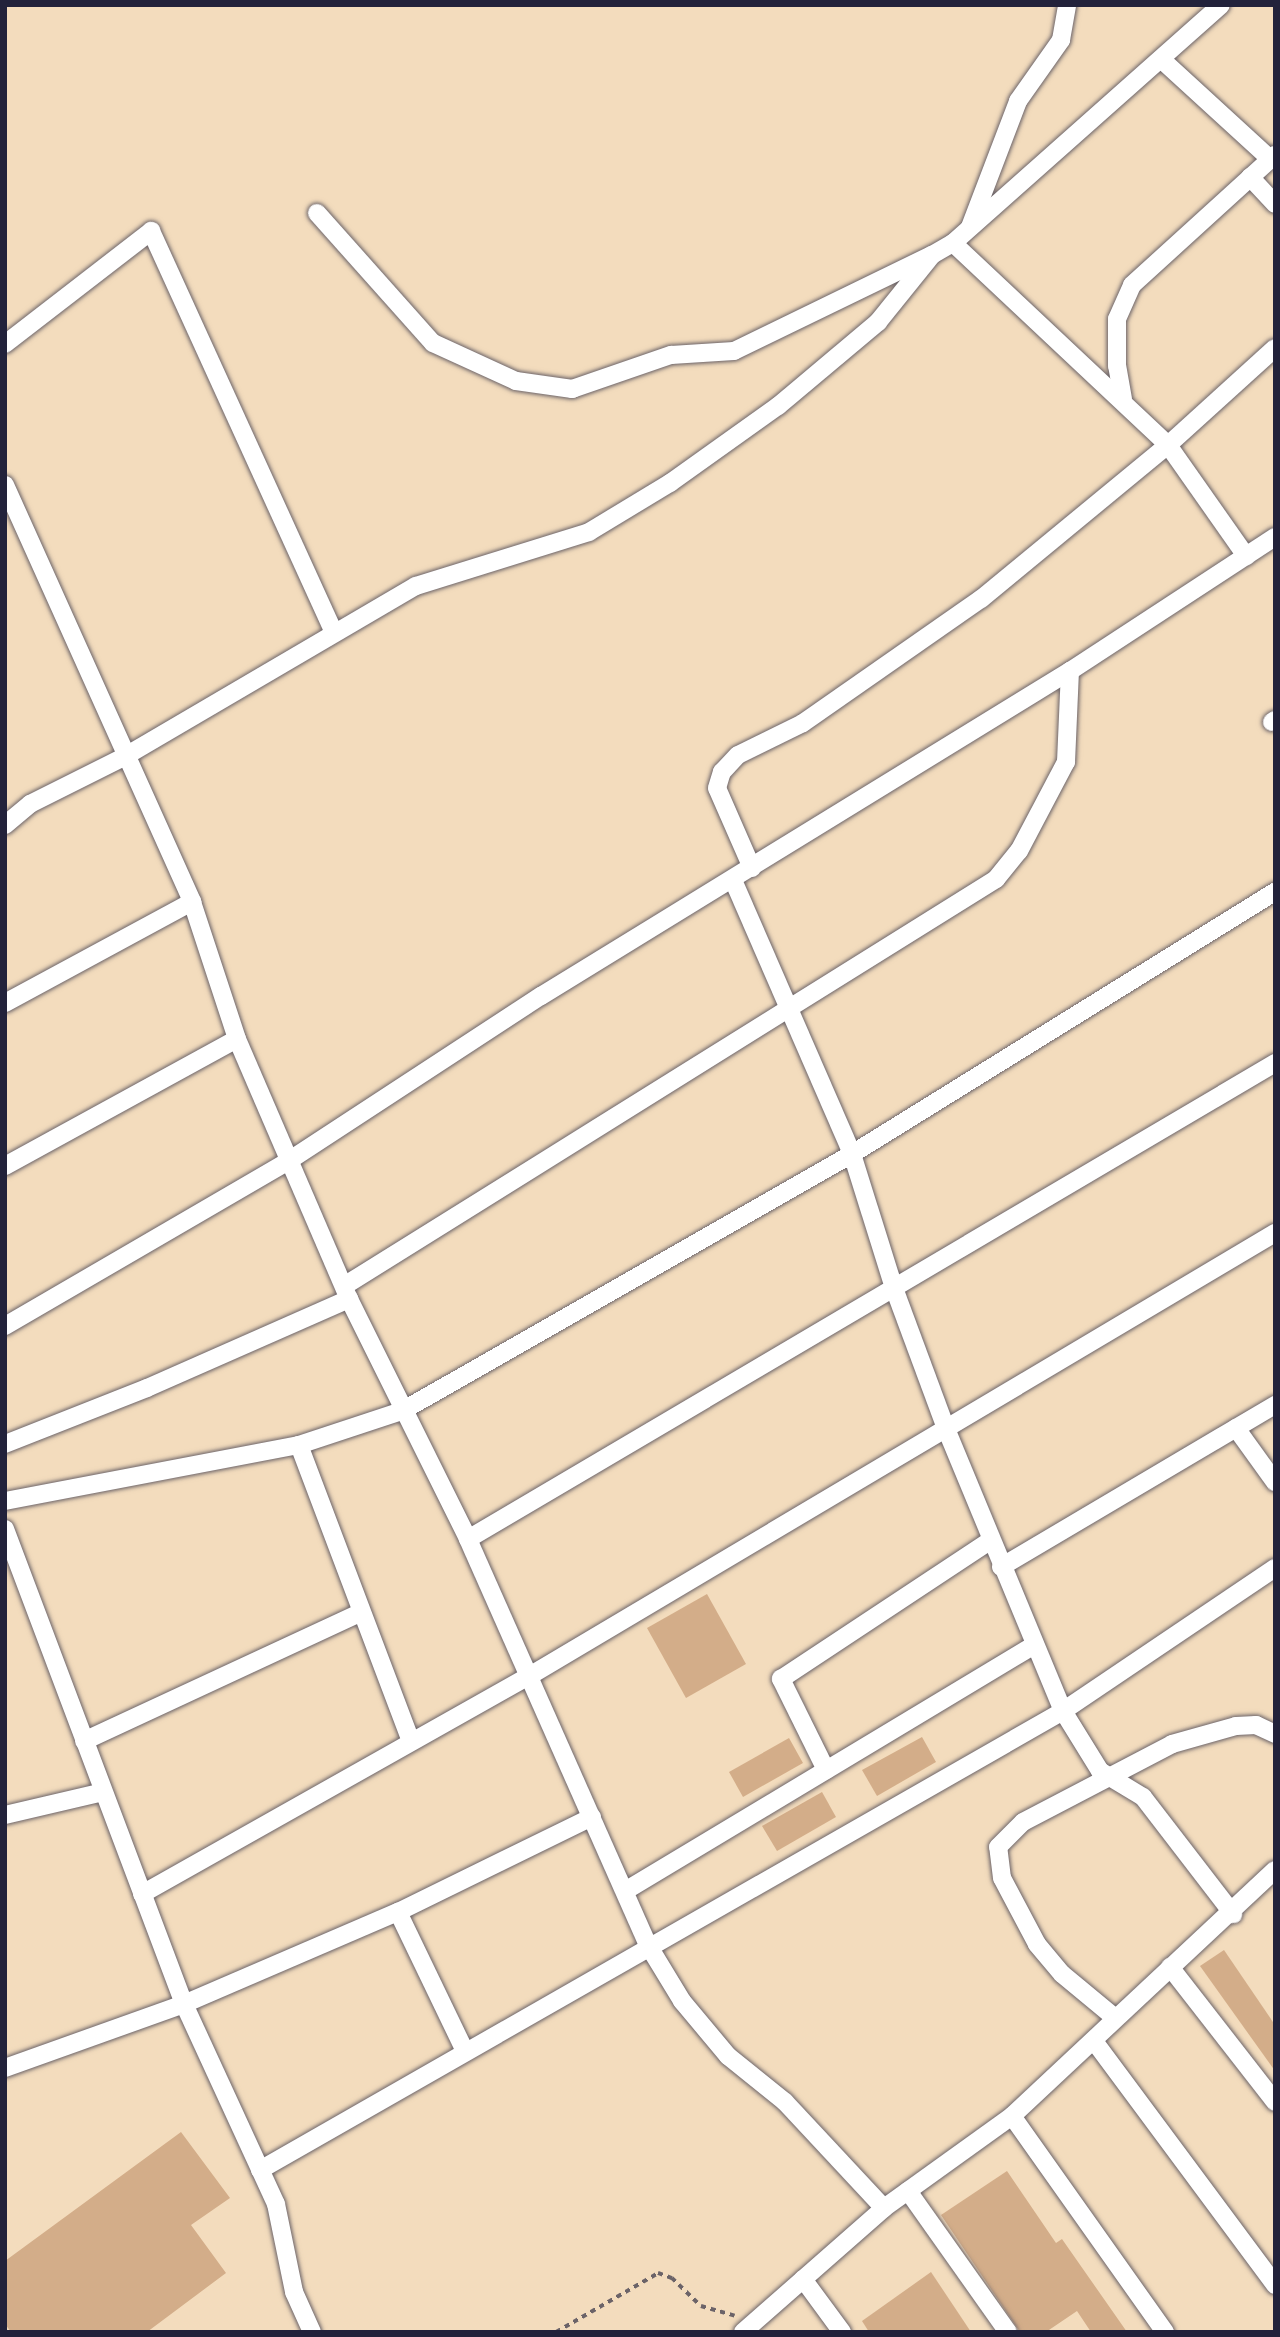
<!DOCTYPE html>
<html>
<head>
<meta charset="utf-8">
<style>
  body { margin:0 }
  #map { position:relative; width:1280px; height:2337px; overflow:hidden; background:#f3dcbd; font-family:"Shantell Sans",sans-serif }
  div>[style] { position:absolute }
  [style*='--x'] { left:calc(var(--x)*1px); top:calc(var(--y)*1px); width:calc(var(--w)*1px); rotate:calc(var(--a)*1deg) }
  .building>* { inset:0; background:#d3ad89 }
  .path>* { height:3.5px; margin-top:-1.75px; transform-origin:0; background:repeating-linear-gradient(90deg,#6b6368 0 5px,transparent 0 10px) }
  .roads { filter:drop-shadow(0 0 2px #6b6368) drop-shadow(0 0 2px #6b6368) }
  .minor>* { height:18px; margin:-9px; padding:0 9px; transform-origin:9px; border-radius:9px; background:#fff }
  span { translate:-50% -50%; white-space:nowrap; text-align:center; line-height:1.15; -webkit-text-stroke:5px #f7f3e8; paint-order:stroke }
  .frame { position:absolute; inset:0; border:7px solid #22223b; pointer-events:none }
</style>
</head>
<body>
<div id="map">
  <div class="building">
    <i style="clip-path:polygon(707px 1594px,746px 1664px,686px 1698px,647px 1628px)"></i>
    <i style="clip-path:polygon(922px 1737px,936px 1762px,877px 1796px,862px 1770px)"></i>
    <i style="clip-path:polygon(789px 1738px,803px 1763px,743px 1797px,729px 1772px)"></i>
    <i style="clip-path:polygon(822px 1792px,836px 1817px,777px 1851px,762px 1826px)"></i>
    <i style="clip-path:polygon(1224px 1950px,1275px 2025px,1275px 2071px,1200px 1966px)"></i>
    <i style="clip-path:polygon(181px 2132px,230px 2198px,191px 2225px,226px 2273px,147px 2332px,11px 2332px,5px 2324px,5px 2261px)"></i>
    <i style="clip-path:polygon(1007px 2171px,1056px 2243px,1062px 2239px,1127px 2332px,1091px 2332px,1077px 2311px,1046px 2332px,1020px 2332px,941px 2215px)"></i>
    <i style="clip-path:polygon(931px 2272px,971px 2332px,869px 2332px,862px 2321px)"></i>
  </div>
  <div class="path">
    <i style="--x:556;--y:2332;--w:118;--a:-30"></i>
    <i style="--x:658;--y:2273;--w:15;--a:20"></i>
    <i style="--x:672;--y:2278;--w:40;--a:44"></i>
    <i style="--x:701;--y:2306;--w:35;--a:16"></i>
  </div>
  <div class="roads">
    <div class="minor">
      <i style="--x:1161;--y:59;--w:148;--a:42.5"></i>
      <i style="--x:1250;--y:177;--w:37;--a:47"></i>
      <i style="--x:317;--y:213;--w:174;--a:48.3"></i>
      <i style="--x:433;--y:343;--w:91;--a:24.6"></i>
      <i style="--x:516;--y:381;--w:57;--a:8.1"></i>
      <i style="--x:572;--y:389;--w:105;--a:-19"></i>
      <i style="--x:671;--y:355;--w:63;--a:-3.6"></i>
      <i style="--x:734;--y:351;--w:220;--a:-25.9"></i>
      <i style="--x:932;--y:255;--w:24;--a:-30"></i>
      <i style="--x:953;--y:243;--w:358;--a:-41.6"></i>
      <i style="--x:970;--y:227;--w:135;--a:-69.1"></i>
      <i style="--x:1018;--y:101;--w:75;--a:-54.8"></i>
      <i style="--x:1061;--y:40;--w:36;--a:-80"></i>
      <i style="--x:953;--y:243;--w:295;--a:43.2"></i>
      <i style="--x:1168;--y:445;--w:136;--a:54.9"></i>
      <i style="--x:5;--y:344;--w:185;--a:-37.7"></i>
      <i style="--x:151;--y:231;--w:439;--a:65.5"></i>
      <i style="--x:1123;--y:399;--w:34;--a:-100"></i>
      <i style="--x:1117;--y:366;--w:47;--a:-90"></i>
      <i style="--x:1117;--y:319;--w:37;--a:-66"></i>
      <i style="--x:1132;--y:285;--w:193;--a:-42.3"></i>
      <i style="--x:5;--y:485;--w:457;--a:65.8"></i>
      <i style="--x:192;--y:902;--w:144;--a:71.8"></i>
      <i style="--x:237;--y:1039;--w:283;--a:66.7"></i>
      <i style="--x:349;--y:1299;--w:268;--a:63.6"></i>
      <i style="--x:468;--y:1539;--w:444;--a:66.1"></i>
      <i style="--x:648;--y:1945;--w:66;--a:58.7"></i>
      <i style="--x:682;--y:2001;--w:72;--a:50.1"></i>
      <i style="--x:728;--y:2056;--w:73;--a:38.9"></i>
      <i style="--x:785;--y:2102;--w:145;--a:47"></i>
      <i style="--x:1272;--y:722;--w:4;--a:-34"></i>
      <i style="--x:5;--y:825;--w:33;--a:-40"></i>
      <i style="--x:30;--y:804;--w:105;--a:-26.6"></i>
      <i style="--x:124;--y:757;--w:338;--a:-30.4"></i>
      <i style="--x:416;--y:586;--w:181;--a:-17.3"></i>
      <i style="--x:589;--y:532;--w:95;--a:-31.2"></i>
      <i style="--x:670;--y:483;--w:133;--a:-35.5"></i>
      <i style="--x:778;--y:406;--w:131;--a:-40"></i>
      <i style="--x:878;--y:322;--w:86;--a:-51.1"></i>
      <i style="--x:752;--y:868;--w:87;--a:-113.6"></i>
      <i style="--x:717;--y:788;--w:17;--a:-73"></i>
      <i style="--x:722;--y:772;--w:23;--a:-47"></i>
      <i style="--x:738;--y:755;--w:72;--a:-26.2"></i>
      <i style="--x:803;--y:723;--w:217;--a:-34.9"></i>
      <i style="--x:981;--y:599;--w:242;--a:-39.5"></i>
      <i style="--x:1168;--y:445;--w:144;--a:-42.2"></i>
      <i style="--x:733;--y:880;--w:299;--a:66.5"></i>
      <i style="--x:852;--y:1154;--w:140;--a:72.6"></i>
      <i style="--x:894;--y:1288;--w:153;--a:69.7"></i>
      <i style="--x:947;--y:1431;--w:303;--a:67.5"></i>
      <i style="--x:1063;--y:1711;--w:70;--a:58.3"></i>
      <i style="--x:1100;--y:1771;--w:50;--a:31.2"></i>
      <i style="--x:1143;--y:1797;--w:148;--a:52.4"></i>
      <i style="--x:5;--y:1003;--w:213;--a:-28.4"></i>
      <i style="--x:5;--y:1166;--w:264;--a:-28.7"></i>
      <i style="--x:344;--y:1286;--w:769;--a:-31.97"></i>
      <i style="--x:996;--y:879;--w:36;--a:-51"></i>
      <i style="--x:1019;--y:851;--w:101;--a:-62.2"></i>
      <i style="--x:1066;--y:762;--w:91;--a:-87.5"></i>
      <i style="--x:5;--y:1326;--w:330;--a:-30.2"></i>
      <i style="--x:290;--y:1160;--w:300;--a:-33.2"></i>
      <i style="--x:541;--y:996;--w:621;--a:-31.57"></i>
      <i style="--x:1070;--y:671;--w:245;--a:-33.2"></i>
      <i style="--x:1236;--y:1428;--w:67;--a:54.2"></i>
      <i style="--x:5;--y:1444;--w:153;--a:-21.5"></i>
      <i style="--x:147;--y:1388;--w:221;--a:-23.8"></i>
      <i style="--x:299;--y:1445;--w:317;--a:69.3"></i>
      <i style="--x:5;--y:1501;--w:299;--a:-10.8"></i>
      <i style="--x:299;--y:1445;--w:108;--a:-18.3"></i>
      <i style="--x:402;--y:1411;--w:518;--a:-29.73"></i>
      <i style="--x:852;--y:1154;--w:498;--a:-31.8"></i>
      <i style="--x:5;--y:1529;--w:508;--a:69.35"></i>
      <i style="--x:184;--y:2004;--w:220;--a:65.3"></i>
      <i style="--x:276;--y:2204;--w:90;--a:78.4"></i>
      <i style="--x:294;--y:2292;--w:44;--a:65.8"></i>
      <i style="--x:468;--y:1539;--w:937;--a:-30.53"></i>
      <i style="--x:1001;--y:1567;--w:318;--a:-30.6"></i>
      <i style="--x:84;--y:1741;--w:306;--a:-24.9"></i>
      <i style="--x:826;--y:1770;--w:102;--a:-116.3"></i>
      <i style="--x:781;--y:1679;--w:252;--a:-33.5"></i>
      <i style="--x:5;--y:1815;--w:101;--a:-13.2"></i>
      <i style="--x:625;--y:1891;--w:478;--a:-31"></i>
      <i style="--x:142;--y:1894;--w:441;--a:-29.4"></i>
      <i style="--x:526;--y:1678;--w:871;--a:-30.72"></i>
      <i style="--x:398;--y:1912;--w:154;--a:64.3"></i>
      <i style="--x:1170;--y:1967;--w:171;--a:52.1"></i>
      <i style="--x:1114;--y:2017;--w:67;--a:-140.4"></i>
      <i style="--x:1062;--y:1974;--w:39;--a:-130"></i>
      <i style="--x:1037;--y:1944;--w:75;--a:-117.9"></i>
      <i style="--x:1002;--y:1878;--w:31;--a:-97"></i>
      <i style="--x:998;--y:1847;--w:35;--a:-45"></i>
      <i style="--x:1023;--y:1822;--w:168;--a:-27.6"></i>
      <i style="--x:1172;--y:1744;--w:66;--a:-15.7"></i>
      <i style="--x:1236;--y:1726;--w:20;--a:-3"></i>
      <i style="--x:1256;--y:1725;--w:21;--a:25"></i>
      <i style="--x:1094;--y:2041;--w:304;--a:53.4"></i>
      <i style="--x:5;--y:2068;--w:190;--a:-19.7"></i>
      <i style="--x:184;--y:2004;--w:233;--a:-23.3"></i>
      <i style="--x:398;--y:1912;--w:216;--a:-26.1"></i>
      <i style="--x:1012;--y:2116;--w:265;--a:54.7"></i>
      <i style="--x:260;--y:2170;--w:925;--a:-29.75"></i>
      <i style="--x:1063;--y:1711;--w:256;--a:-34"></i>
      <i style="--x:908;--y:2191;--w:173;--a:54.7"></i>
      <i style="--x:803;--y:2279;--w:66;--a:53.7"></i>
      <i style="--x:743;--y:2332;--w:188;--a:-41.3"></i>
      <i style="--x:884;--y:2208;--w:158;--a:-35.7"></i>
      <i style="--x:1012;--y:2116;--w:360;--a:-43.1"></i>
    </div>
  </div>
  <div class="frame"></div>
</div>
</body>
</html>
